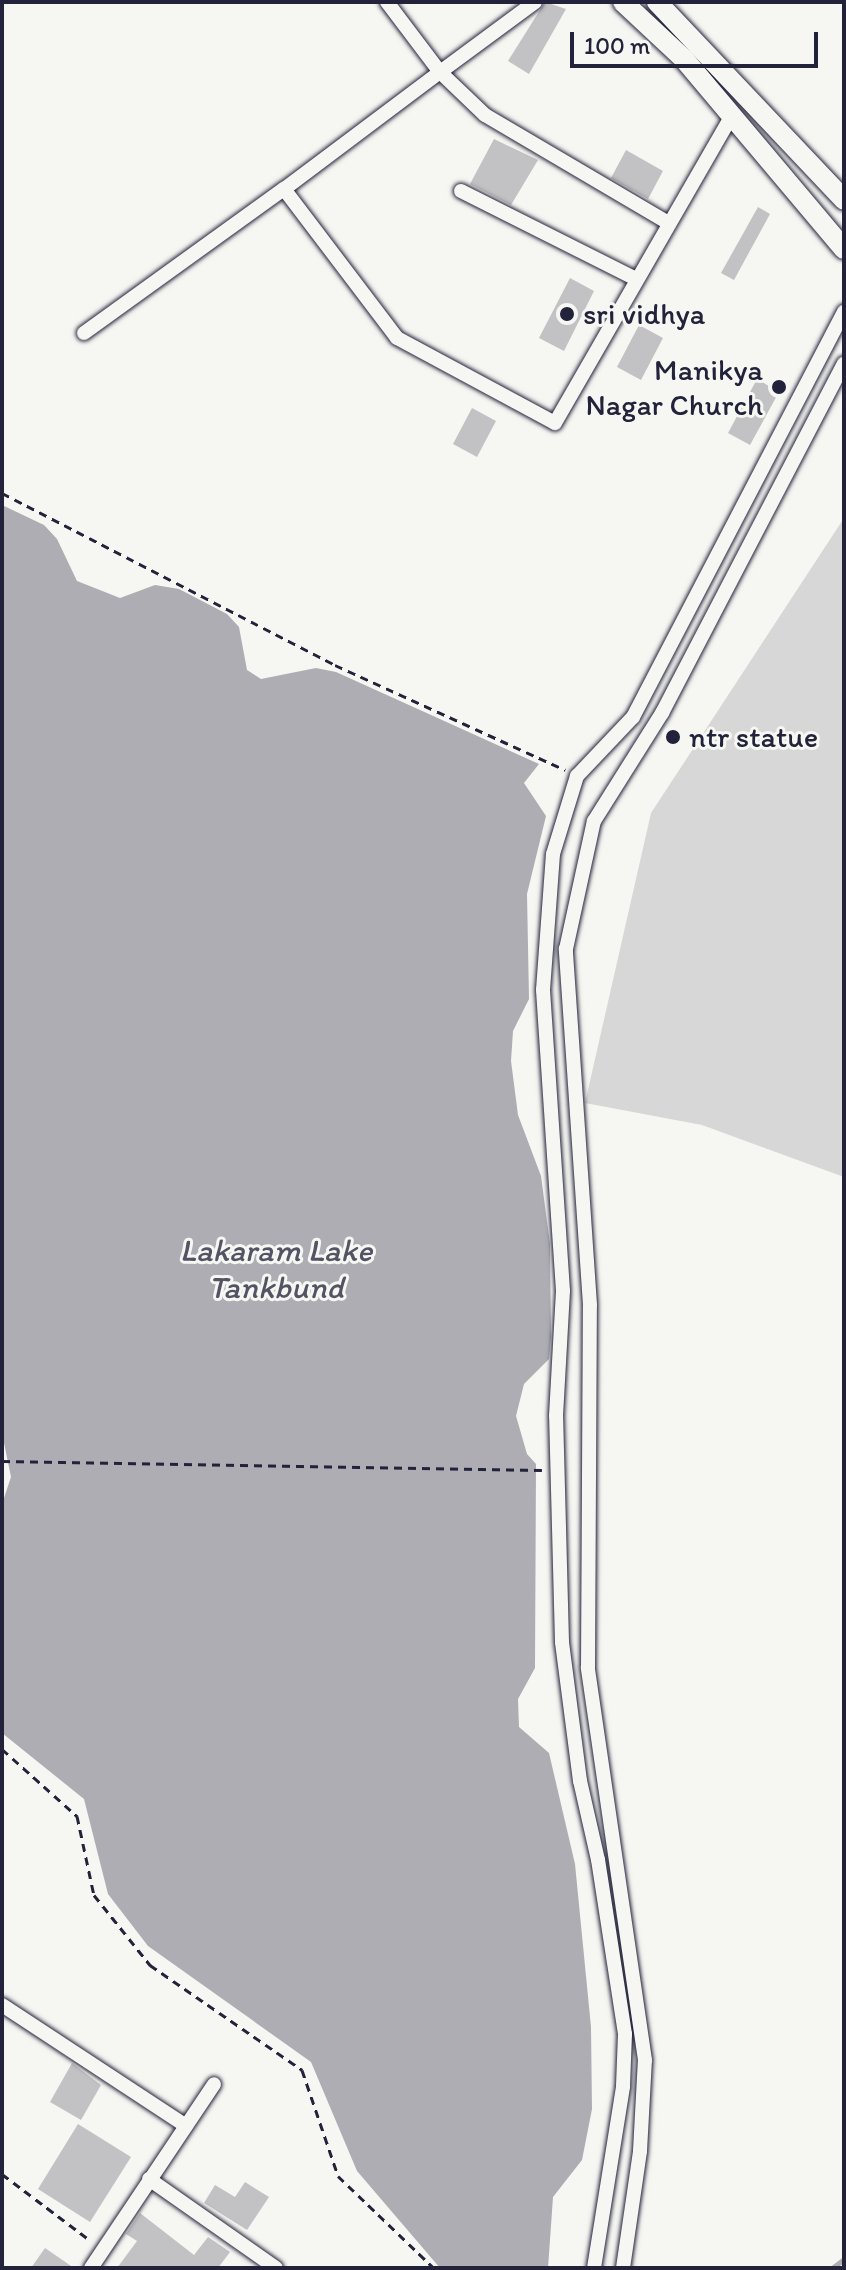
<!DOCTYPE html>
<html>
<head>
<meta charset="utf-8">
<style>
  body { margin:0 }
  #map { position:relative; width:846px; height:2270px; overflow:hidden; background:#f6f6f2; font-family:Itim,sans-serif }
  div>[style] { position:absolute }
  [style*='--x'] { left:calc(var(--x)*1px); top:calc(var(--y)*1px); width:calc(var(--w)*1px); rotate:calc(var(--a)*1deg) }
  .green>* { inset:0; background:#d7d7d7 }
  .water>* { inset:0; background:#adadb3 }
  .stream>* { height:5px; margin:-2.5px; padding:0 2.5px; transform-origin:2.5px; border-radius:2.5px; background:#adadb3 }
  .building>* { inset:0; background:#c2c2c4 }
  .path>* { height:3px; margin-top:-1.5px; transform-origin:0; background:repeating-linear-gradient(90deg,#22223b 0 8px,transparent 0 14px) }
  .roads { filter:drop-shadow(0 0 2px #22223b) drop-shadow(0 0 2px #22223b) }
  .street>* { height:14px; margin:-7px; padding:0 7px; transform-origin:7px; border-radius:7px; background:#f6f6f2 }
  .secondary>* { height:20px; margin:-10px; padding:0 10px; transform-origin:10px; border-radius:10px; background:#f6f6f2 }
  .dots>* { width:22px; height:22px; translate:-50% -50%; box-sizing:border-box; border:4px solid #f6f6f2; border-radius:50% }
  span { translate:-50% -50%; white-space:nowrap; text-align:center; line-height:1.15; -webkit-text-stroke:6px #f6f6f2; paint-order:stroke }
  .poi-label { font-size:30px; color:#22223b }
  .left { translate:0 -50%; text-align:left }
  .right { translate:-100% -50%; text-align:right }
  .water-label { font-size:32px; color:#535365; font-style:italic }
  .frame { position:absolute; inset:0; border:4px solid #22223b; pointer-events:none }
  .scale { position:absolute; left:570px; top:32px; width:248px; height:36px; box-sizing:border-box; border:4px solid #22223b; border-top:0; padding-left:10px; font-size:24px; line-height:28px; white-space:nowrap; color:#22223b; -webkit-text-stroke:6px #f6f6f2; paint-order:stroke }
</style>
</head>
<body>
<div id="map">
  <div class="green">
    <i style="clip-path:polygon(844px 518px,844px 1177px,702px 1125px,585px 1103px,651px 813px)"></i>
  </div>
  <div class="water">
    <i style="clip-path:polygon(2px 505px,44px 525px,57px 539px,77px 581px,120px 598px,155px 585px,179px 589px,227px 614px,239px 627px,247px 670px,261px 679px,316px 668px,336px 672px,539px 764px,524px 783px,546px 816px,527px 894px,529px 999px,513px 1031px,511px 1061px,518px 1115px,541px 1176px,550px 1244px,551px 1338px,549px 1359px,524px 1384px,516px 1416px,527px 1454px,536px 1464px,535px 1668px,518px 1699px,519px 1727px,549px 1753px,575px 1864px,591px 2027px,592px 2109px,582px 2160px,553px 2197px,548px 2268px,440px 2268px,357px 2171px,311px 2062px,148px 1946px,108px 1894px,84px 1799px,2px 1733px,2px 1504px,11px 1477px,2px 1433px)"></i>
  </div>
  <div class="stream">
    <i style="--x:832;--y:2268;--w:15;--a:-37"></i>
  </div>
  <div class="building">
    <i style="clip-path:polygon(545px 2px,566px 9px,529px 74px,508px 61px)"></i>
    <i style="clip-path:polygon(494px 139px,538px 160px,511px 205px,470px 184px)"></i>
    <i style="clip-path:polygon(626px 150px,663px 171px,648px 199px,611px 178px)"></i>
    <i style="clip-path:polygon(758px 207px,770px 214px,734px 280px,721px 273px)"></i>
    <i style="clip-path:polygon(570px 278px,594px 291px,564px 351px,539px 338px)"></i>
    <i style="clip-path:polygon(639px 325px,663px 338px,641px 380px,617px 367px)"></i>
    <i style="clip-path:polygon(757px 379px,779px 392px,750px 445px,728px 433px)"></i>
    <i style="clip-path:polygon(472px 408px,496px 421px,477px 457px,453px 444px)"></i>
    <i style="clip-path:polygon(72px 2063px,101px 2085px,81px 2120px,50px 2102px)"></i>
    <i style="clip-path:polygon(78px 2124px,131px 2157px,90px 2222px,38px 2189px)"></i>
    <i style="clip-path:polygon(245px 2182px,269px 2197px,247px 2230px,204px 2203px,215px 2185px,235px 2197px)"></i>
    <i style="clip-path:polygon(140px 2213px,194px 2255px,208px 2237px,230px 2252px,218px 2268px,117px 2268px,137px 2241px,126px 2234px)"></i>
    <i style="clip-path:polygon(45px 2248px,74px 2268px,31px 2268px)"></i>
  </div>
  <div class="path">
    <i style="--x:2;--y:493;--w:375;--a:27.3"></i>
    <i style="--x:335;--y:665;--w:253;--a:24.5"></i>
    <i style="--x:2;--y:1461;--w:540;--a:0.95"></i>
    <i style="--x:2;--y:1749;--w:101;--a:41.8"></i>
    <i style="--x:77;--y:1816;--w:81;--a:77.9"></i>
    <i style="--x:94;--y:1895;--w:90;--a:51.3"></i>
    <i style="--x:150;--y:1965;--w:185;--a:34.6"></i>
    <i style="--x:302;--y:2070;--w:112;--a:71.2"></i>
    <i style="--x:338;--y:2176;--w:133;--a:43.8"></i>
    <i style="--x:2;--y:2174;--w:111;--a:37"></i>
  </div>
  <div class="roads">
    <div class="street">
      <i style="--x:387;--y:2;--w:88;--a:52.9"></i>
      <i style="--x:440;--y:72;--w:195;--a:143.1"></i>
      <i style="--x:284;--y:189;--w:187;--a:52.8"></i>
      <i style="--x:397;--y:338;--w:179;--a:28.3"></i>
      <i style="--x:555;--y:423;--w:353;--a:-60.1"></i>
      <i style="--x:535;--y:2;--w:118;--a:143.6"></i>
      <i style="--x:440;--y:72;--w:62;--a:43.7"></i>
      <i style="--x:485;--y:115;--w:211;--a:30.5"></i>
      <i style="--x:461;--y:191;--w:196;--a:26.7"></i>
      <i style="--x:84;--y:333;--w:246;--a:-35.8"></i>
      <i style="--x:2;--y:2005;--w:220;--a:33.3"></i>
      <i style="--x:149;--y:2179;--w:155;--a:35"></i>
      <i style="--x:91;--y:2268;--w:221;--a:-56.2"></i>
      <i style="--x:594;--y:2268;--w:184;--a:-80.9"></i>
      <i style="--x:623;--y:2086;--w:52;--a:-87.8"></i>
      <i style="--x:625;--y:2034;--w:176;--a:-98.8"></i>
      <i style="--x:598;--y:1860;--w:81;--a:-102.8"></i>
      <i style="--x:580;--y:1781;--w:140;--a:-97.4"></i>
      <i style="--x:562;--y:1642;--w:226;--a:-91.5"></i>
      <i style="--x:556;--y:1416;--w:125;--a:-86.8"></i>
      <i style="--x:563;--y:1291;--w:302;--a:-93.8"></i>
      <i style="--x:543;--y:990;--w:136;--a:-85.8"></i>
      <i style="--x:553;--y:854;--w:82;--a:-72.9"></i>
      <i style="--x:577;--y:776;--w:81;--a:-46.5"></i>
      <i style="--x:633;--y:717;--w:457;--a:-62.5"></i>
      <i style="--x:623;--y:2268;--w:118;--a:-81.7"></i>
      <i style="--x:640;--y:2151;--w:91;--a:-86.9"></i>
      <i style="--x:645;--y:2060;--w:396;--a:-98.3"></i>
      <i style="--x:588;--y:1668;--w:363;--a:-89.7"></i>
      <i style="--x:590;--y:1305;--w:357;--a:-93.9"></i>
      <i style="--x:566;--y:949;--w:131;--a:-77.7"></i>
      <i style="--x:594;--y:821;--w:128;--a:-57.8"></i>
      <i style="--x:662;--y:713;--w:394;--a:-62.5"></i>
    </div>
    <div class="secondary">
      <i style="--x:623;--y:2;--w:83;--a:43.1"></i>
      <i style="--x:684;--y:59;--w:248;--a:49.9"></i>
      <i style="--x:657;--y:2;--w:272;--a:46.6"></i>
    </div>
  </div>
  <div class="dots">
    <i style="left:567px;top:314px;background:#22223b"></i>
    <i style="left:779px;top:387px;background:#22223b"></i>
    <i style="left:673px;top:737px;background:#22223b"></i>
  </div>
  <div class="poi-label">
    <span class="left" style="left:583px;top:314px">sri vidhya</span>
    <span class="right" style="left:763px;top:387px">Manikya<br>Nagar Church</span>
    <span class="left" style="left:689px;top:737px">ntr statue</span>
  </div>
  <div class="water-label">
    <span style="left:276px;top:1269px">Lakaram Lake<br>Tankbund</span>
  </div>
  <div class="frame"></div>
  <div class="scale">100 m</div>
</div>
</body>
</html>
